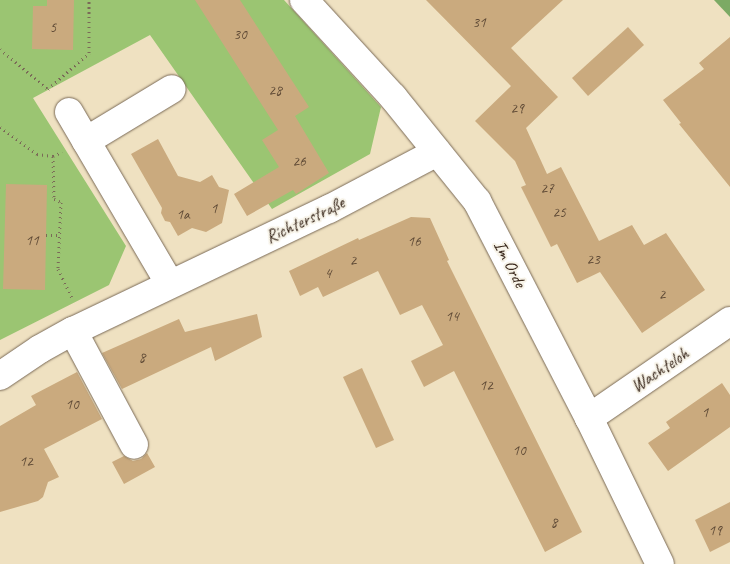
<!DOCTYPE html>
<html>
<head>
<meta charset="utf-8">
<style>
  body { margin:0 }
  #map { position:relative; width:730px; height:564px; overflow:hidden; background:#efe1c1; font-family:Caveat,sans-serif }
  div>[style] { position:absolute }
  [style*='--x'] { left:calc(var(--x)*1px); top:calc(var(--y)*1px); width:calc(var(--w)*1px); rotate:calc(var(--a)*1deg) }
  .green>* { inset:0; background:#9bc572 }
  .forest>* { inset:0; background:#7caa64 }
  .building>* { inset:0; background:#caaa7e }
  .path>* { height:3px; margin-top:-1.5px; transform-origin:0; background:repeating-linear-gradient(90deg,#7a6a57 0 1px,transparent 0 5px) }
  .roads { filter:drop-shadow(0 0 1px #7a6a57) drop-shadow(0 0 1px #7a6a57) }
  .minor>* { height:28px; margin:-14px; padding:0 14px; transform-origin:14px; border-radius:14px; background:#fff }
  span { translate:-50% -50%; white-space:nowrap; text-align:center; line-height:1.15; -webkit-text-stroke:4px #f7f3e8; paint-order:stroke }
  .number-label { font-size:15px; color:#5f4a36 }
  .number-label span { -webkit-text-stroke-width:0 }
  .street-label { font-size:18px; color:#3b2a1e }
</style>
</head>
<body>
<div id="map">
  <div class="green">
    <i style="clip-path:polygon(0 0,284px 0,381px 107px,370px 154px,272px 209px,150px 35px,33px 98px,126px 246px,109px 285px,0 340px)"></i>
  </div>
  <div class="forest">
    <i style="clip-path:polygon(714px 0,730px 0,730px 17px)"></i>
  </div>
  <div class="building">
    <i style="clip-path:polygon(47px 0,74px 0,73px 50px,32px 49px,33px 6px,47px 6px)"></i>
    <i style="clip-path:polygon(195px 0,240px 0,309px 107px,295px 116px,329px 173px,296px 194px,293px 190px,247px 216px,234px 194px,279px 167px,262px 140px,278px 130px)"></i>
    <i style="clip-path:polygon(426px 0,563px 0,511px 48px,558px 97px,526px 128px,547px 174px,561px 167px,599px 241px,632px 225px,644px 245px,666px 233px,705px 290px,642px 333px,600px 272px,577px 283px,557px 244px,551px 247px,521px 187px,526px 185px,515px 161px,475px 121px,511px 86px)"></i>
    <i style="clip-path:polygon(628px 27px,644px 45px,588px 96px,572px 78px)"></i>
    <i style="clip-path:polygon(730px 37px,730px 187px,679px 124px,681px 123px,663px 100px,704px 69px,699px 63px)"></i>
    <i style="clip-path:polygon(158px 139px,178px 176px,200px 182px,212px 175px,219px 187px,229px 190px,222px 223px,206px 232px,192px 228px,178px 236px,170px 222px,165px 221px,161px 213px,162px 208px,131px 154px)"></i>
    <i style="clip-path:polygon(6px 184px,47px 185px,45px 290px,3px 289px)"></i>
    <i style="clip-path:polygon(411px 217px,430px 218px,449px 260px,447px 261px,582px 532px,545px 552px,454px 371px,424px 387px,411px 361px,443px 345px,422px 305px,400px 315px,378px 271px,323px 297px,318px 287px,300px 296px,289px 271px,358px 238px,359px 240px)"></i>
    <i style="clip-path:polygon(257px 314px,262px 337px,215px 361px,211px 347px,122px 389px,102px 353px,179px 319px,185px 332px)"></i>
    <i style="clip-path:polygon(362px 368px,394px 440px,376px 448px,343px 377px)"></i>
    <i style="clip-path:polygon(77px 372px,102px 419px,44px 449px,59px 477px,48px 482px,43px 497px,38px 501px,0 512px,0 426px,36px 405px,31px 396px)"></i>
    <i style="clip-path:polygon(722px 383px,730px 395px,730px 427px,668px 471px,648px 443px,670px 428px,666px 422px)"></i>
    <i style="clip-path:polygon(147px 453px,155px 467px,124px 484px,112px 462px,124px 456px,133px 461px,141px 459px)"></i>
    <i style="clip-path:polygon(730px 502px,730px 542px,710px 552px,695px 520px)"></i>
  </div>
  <div class="path">
    <i style="--x:0;--y:49;--w:64;--a:39.9"></i>
    <i style="--x:48;--y:89;--w:55;--a:-41.3"></i>
    <i style="--x:89;--y:53;--w:53;--a:-90"></i>
    <i style="--x:0;--y:127;--w:46;--a:36.1"></i>
    <i style="--x:37;--y:154;--w:16;--a:7"></i>
    <i style="--x:53;--y:156;--w:10;--a:-24"></i>
    <i style="--x:53;--y:156;--w:43;--a:88.7"></i>
    <i style="--x:54;--y:199;--w:8;--a:23"></i>
    <i style="--x:61;--y:202;--w:67;--a:92.6"></i>
    <i style="--x:58;--y:269;--w:34;--a:64"></i>
    <i style="--x:46;--y:235;--w:14;--a:0"></i>
  </div>
  <div class="roads">
    <div class="minor">
      <i style="--x:304;--y:0;--w:132;--a:47.5"></i>
      <i style="--x:393;--y:97;--w:134;--a:51.1"></i>
      <i style="--x:477;--y:201;--w:244;--a:62.7"></i>
      <i style="--x:589;--y:418;--w:162;--a:64.1"></i>
      <i style="--x:69;--y:112;--w:199;--a:59.6"></i>
      <i style="--x:86;--y:141;--w:100;--a:-31.2"></i>
      <i style="--x:73;--y:331;--w:129;--a:61.8"></i>
      <i style="--x:0;--y:376;--w:48;--a:-34"></i>
      <i style="--x:40;--y:349;--w:38;--a:-29"></i>
      <i style="--x:73;--y:331;--w:284;--a:-25.5"></i>
      <i style="--x:329;--y:209;--w:122;--a:-27.8"></i>
      <i style="--x:589;--y:418;--w:171;--a:-34.5"></i>
    </div>
  </div>
  <div class="number-label">
    <span style="left:479px;top:23px">31</span>
    <span style="left:53px;top:28px">5</span>
    <span style="left:240px;top:35px">30</span>
    <span style="left:275px;top:91px">28</span>
    <span style="left:517px;top:109px">29</span>
    <span style="left:299px;top:162px">26</span>
    <span style="left:547px;top:189px">27</span>
    <span style="left:214px;top:209px">1</span>
    <span style="left:559px;top:213px">25</span>
    <span style="left:183px;top:215px">1a</span>
    <span style="left:32px;top:241px">11</span>
    <span style="left:414px;top:242px">16</span>
    <span style="left:593px;top:260px">23</span>
    <span style="left:353px;top:261px">2</span>
    <span style="left:328px;top:274px">4</span>
    <span style="left:662px;top:295px">2</span>
    <span style="left:452px;top:317px">14</span>
    <span style="left:142px;top:358px">8</span>
    <span style="left:486px;top:386px">12</span>
    <span style="left:72px;top:405px">10</span>
    <span style="left:705px;top:413px">1</span>
    <span style="left:519px;top:451px">10</span>
    <span style="left:26px;top:462px">12</span>
    <span style="left:554px;top:523px">8</span>
    <span style="left:715px;top:531px">19</span>
  </div>
  <div class="street-label">
    <span style="left:305px;top:220px;rotate:-26deg">Richterstraße</span>
    <span style="left:510px;top:264px;rotate:63deg">Im Orde</span>
    <span style="left:660px;top:370px;rotate:-34deg">Wachteloh</span>
  </div>
</div>
</body>
</html>
